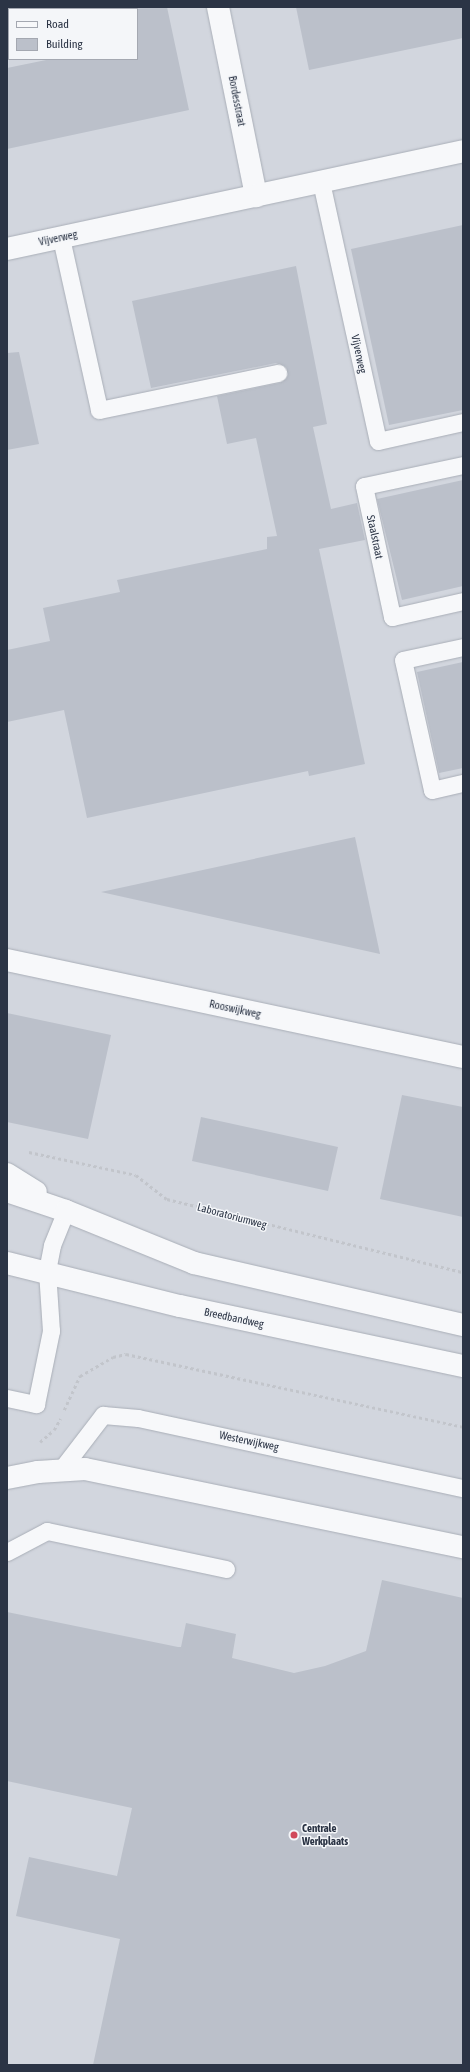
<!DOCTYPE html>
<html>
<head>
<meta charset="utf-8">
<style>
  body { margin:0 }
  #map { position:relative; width:470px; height:2072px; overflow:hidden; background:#e4e7ec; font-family:"Asap Condensed",sans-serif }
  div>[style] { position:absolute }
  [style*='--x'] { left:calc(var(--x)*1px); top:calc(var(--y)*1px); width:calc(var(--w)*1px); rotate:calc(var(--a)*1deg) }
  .built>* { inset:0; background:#d2d6de }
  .building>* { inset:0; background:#bbc0ca }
  .path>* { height:2.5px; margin-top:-1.25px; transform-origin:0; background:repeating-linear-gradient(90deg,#c2c5cb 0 3px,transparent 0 6px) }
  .roads { filter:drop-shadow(0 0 1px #a9aeb7) drop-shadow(0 0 1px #a9aeb7) }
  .lane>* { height:17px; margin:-8.5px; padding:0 8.5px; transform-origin:8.5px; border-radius:8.5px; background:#f7f8fa }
  .street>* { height:22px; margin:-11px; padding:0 11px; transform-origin:11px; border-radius:11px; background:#f7f8fa }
  .dots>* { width:11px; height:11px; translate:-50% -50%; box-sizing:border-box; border:2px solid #f4f6f9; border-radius:50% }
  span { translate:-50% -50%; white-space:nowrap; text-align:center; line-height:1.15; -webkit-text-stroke:3px #f4f6f9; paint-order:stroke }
  .street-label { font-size:11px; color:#2b3445 }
  .poi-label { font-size:11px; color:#2b3445; font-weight:700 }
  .left { translate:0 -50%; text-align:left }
  .frame { position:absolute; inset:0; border:8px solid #2b3445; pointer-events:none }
  .legend { position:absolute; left:8px; top:8px; width:130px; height:52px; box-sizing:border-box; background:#f4f6f9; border:1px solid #a4a8b1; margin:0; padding:5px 7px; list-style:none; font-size:12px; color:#2b3445 }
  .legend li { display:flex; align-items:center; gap:8px; height:20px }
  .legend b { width:20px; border:1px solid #a4a8b1 }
</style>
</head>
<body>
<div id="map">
  <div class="built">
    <i style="clip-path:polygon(evenodd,7px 7px,463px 7px,463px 2065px,7px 2065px,7px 7px,9px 9px,137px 9px,137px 59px,9px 59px,9px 9px)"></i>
  </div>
  <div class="building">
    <i style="clip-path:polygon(86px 7px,167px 7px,189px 110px,7px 149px,7px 68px,51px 59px,137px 59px,137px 9px)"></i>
    <i style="clip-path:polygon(296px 7px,463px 7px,463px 38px,309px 70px)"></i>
    <i style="clip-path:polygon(463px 225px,463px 410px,389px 425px,351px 249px)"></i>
    <i style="clip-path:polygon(296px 266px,327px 424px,313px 427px,331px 509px,357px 503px,365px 540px,319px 549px,365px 764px,309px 776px,308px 771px,87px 818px,64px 710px,7px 722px,7px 650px,50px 641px,43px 608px,120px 592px,117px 580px,267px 549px,267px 537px,277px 536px,256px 438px,227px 444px,217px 396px,280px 383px,288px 376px,286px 367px,276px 363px,151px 388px,132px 301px)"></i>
    <i style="clip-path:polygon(19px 352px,39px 444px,7px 450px,7px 353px)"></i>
    <i style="clip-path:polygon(463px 480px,463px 586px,402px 600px,377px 499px)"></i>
    <i style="clip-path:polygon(463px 662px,463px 768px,439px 773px,417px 672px)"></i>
    <i style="clip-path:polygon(355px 837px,380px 954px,101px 892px)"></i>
    <i style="clip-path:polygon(7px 1013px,111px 1035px,88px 1139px,7px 1122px)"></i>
    <i style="clip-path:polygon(402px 1095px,463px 1107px,463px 1217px,380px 1199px)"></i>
    <i style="clip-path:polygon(201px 1117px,338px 1147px,328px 1191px,192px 1161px)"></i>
    <i style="clip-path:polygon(382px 1580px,463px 1598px,463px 2065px,93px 2065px,120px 1939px,16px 1916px,29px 1857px,117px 1876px,132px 1808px,7px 1781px,7px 1612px,178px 1647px,181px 1647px,186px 1623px,236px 1634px,232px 1658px,294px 1673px,325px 1666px,366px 1651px)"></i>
  </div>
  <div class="path">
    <i style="--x:29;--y:1152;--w:109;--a:12.1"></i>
    <i style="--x:136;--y:1175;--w:39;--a:38"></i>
    <i style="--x:167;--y:1199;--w:305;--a:13.9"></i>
    <i style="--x:64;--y:1410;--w:38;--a:-65"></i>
    <i style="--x:80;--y:1376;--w:38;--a:-30"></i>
    <i style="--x:113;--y:1357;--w:13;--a:-13"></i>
    <i style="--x:126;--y:1354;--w:345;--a:12.2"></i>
    <i style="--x:40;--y:1442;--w:18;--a:-41"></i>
    <i style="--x:54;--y:1430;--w:13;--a:-61"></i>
  </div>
  <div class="roads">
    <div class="lane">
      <i style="--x:321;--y:182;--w:265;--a:77.6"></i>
      <i style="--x:378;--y:441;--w:87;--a:-12.6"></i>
      <i style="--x:61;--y:238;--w:176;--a:77.5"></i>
      <i style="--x:99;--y:410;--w:183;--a:-11.7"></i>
      <i style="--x:463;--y:465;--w:101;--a:168"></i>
      <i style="--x:364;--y:486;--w:134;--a:77.9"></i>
      <i style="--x:392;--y:617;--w:73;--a:-12.7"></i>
      <i style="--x:463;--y:647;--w:61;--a:167.8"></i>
      <i style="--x:403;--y:660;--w:133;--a:77.4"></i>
      <i style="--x:432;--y:790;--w:32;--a:-13"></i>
      <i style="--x:7;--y:1398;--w:30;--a:12"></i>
      <i style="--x:36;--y:1404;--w:75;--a:-78.4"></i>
      <i style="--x:51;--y:1331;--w:60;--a:-93.8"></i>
      <i style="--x:47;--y:1271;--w:26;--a:-79"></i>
      <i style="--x:52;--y:1245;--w:37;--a:-68"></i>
      <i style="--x:60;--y:1471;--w:71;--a:-52.5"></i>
      <i style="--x:103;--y:1415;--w:35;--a:5"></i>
      <i style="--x:138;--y:1418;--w:332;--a:12.2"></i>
      <i style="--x:7;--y:1552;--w:45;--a:-27.7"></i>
      <i style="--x:47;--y:1531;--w:183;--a:12"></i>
    </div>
    <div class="street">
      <i style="--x:218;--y:7;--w:193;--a:78.6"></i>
      <i style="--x:7;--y:249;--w:466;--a:-12.1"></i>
      <i style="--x:7;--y:960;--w:466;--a:12"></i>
      <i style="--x:7;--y:1174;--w:34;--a:32"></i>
      <i style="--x:7;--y:1191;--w:62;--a:18.7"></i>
      <i style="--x:66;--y:1211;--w:138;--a:22.1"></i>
      <i style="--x:194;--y:1263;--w:276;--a:13"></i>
      <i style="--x:7;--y:1263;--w:178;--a:14"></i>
      <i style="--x:180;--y:1306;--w:289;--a:12"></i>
      <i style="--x:7;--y:1478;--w:32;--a:-11"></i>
      <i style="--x:38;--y:1472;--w:47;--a:-3.7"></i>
      <i style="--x:85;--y:1469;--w:386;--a:11.7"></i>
    </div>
  </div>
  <div class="dots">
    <i style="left:294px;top:1835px;background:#d1495b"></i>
  </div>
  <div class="street-label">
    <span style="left:237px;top:101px;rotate:79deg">Bordesstraat</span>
    <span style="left:58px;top:238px;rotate:-12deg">Vijverweg</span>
    <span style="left:359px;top:354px;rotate:78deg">Vijverweg</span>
    <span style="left:375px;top:537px;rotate:78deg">Staalstraat</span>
    <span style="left:235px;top:1009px;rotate:12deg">Rooswijkweg</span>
    <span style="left:232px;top:1216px;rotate:15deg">Laboratoriumweg</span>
    <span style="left:234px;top:1318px;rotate:12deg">Breedbandweg</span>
    <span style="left:249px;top:1441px;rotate:12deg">Westerwijkweg</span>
  </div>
  <div class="poi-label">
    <span class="left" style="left:302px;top:1835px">Centrale<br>Werkplaats</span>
  </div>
  <div class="frame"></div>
  <ul class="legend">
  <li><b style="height:5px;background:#f7f8fa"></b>Road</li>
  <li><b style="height:11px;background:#bbc0ca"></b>Building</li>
  </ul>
</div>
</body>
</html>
